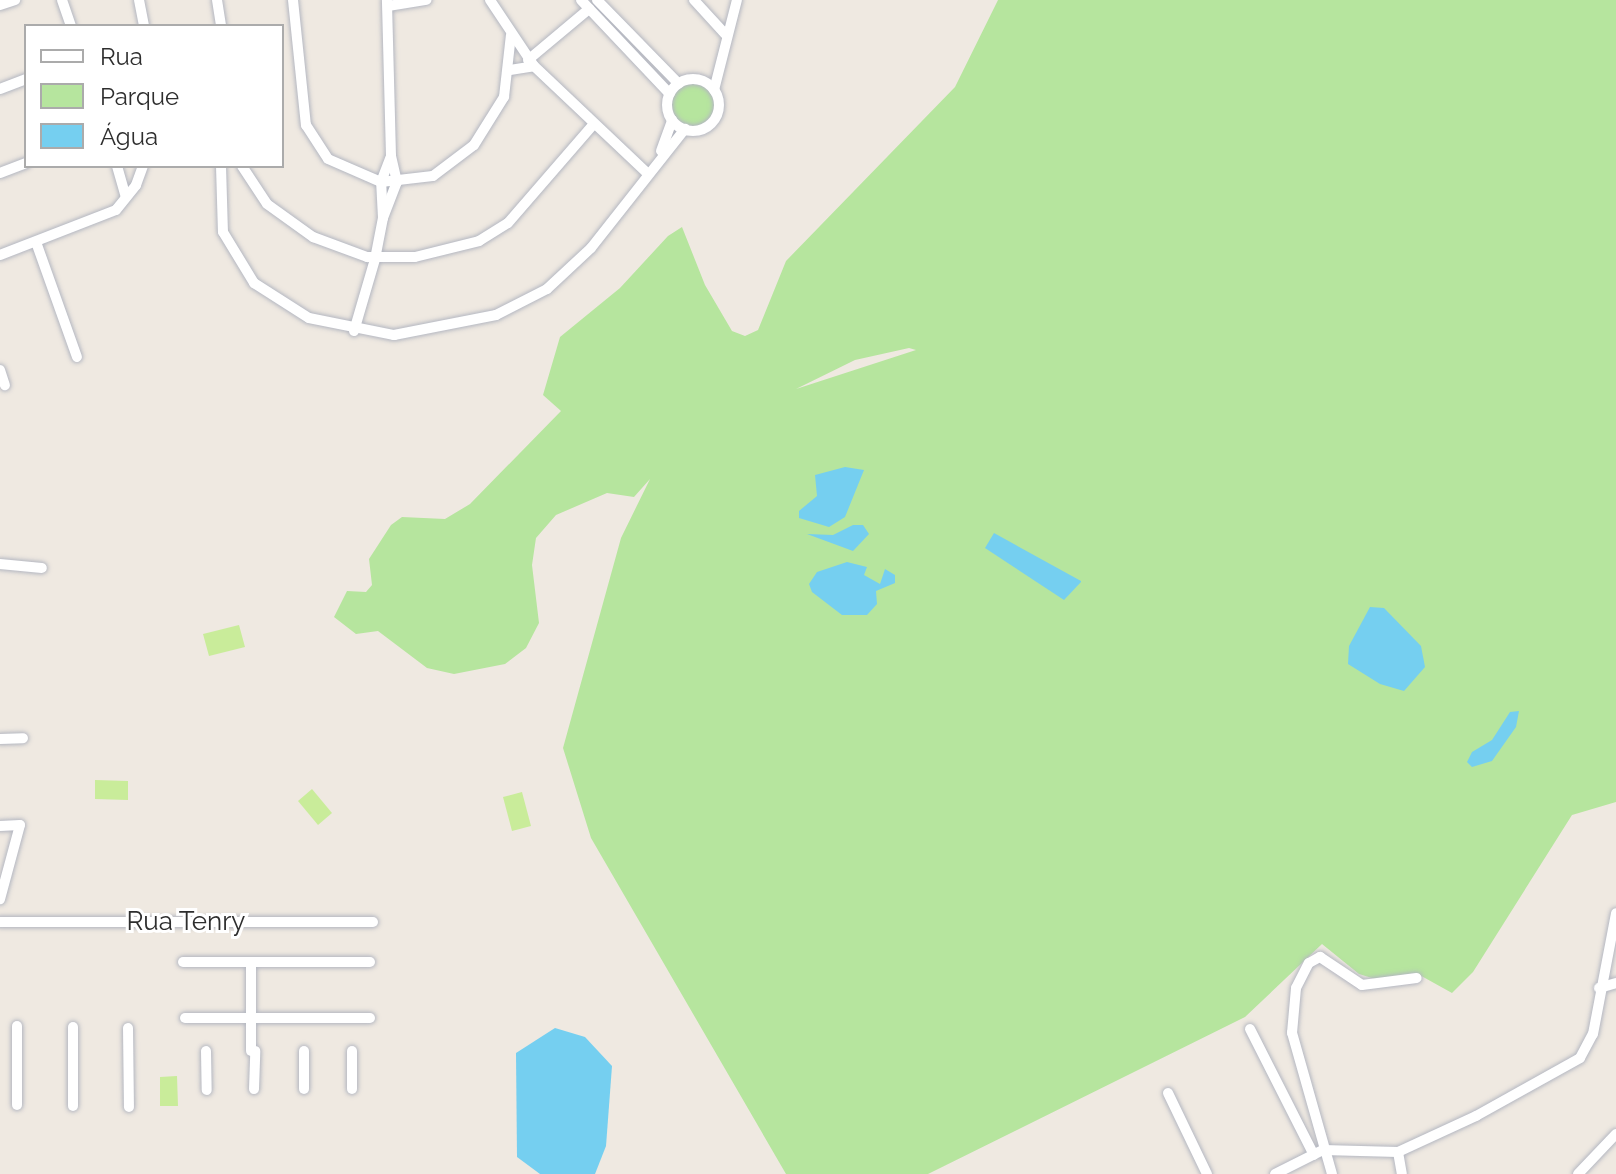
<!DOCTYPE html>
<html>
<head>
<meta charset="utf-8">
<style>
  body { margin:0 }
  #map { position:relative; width:1616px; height:1174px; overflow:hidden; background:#efe9e1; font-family:Raleway,sans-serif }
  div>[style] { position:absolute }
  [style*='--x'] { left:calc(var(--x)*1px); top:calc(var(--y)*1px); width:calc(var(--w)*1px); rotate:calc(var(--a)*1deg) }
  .green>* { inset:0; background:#b6e59e }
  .round { border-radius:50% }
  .pitch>* { inset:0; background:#c9ec9a }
  .water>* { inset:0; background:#75cff0 }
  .roads { filter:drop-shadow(0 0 2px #b4b7c1) drop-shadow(0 0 2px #b4b7c1) }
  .street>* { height:10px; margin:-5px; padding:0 5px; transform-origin:5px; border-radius:5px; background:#fff }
  .street>.ring { margin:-5px; padding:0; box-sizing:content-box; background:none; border:10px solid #fff; border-radius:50% }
  span { translate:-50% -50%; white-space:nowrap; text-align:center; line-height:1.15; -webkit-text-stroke:6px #fff; paint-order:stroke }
  .street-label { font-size:26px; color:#2e2e2e }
  .legend { position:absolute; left:24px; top:24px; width:260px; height:144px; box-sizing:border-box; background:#fff; border:2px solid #ababab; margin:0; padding:10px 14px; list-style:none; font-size:24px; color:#2e2e2e }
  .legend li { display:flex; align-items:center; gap:16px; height:40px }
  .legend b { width:40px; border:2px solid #ababab }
</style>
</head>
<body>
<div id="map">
  <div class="green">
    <i style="clip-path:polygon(evenodd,998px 0,1616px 0,1616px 802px,1572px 815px,1473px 972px,1452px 993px,1416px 973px,1375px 979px,1359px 974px,1322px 944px,1245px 1017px,928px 1174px,786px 1174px,591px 838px,563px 748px,621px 538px,650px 479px,634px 497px,607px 493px,556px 515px,536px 538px,532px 565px,539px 623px,526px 648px,505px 664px,454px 674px,427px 668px,378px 631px,356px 634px,334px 617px,347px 591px,366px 592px,372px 585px,369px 559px,391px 525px,402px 517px,445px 519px,470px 504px,561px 411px,543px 395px,560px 337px,620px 288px,668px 236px,682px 227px,705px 285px,732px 331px,745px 336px,758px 330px,786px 261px,955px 87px,998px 0,909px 348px,916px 350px,796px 389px,855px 360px,909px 348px)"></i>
    <i class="round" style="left:672px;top:84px;width:42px;height:42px"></i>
  </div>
  <div class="pitch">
    <i style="clip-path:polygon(239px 625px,245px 647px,209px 656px,203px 634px)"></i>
    <i style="clip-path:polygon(95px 780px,128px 781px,128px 800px,95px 799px)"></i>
    <i style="clip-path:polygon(312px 789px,332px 813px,318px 825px,298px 801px)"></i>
    <i style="clip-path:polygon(522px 792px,531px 826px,512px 831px,503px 797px)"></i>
    <i style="clip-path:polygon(177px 1076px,178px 1106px,160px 1106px,160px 1077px)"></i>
  </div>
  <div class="water">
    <i style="clip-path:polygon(845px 467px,864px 470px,845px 517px,829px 527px,799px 518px,799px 511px,817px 496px,815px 475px)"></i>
    <i style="clip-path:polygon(853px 525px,863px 525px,869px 534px,853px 551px,807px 534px,833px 535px)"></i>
    <i style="clip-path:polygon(994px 533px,1081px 581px,1081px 582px,1064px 600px,985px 548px)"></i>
    <i style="clip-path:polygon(847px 562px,867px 567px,864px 575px,880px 584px,885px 569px,895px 575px,895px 583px,876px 591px,877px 604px,867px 615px,842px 615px,812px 592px,809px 584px,817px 572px)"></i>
    <i style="clip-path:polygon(1370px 607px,1384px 608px,1421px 646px,1425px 667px,1404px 691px,1380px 684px,1348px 664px,1349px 646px)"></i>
    <i style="clip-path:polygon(1519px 711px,1516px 727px,1492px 761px,1472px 767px,1467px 762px,1472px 752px,1492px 740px,1510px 712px)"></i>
    <i style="clip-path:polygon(555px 1028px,585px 1037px,612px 1066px,606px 1146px,595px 1174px,540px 1174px,517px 1157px,516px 1053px)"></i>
  </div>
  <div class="roads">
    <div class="street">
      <i style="--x:62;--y:0;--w:28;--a:71"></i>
      <i style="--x:139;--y:0;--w:26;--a:79"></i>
      <i style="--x:217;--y:0;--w:26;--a:81"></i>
      <i style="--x:293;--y:0;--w:126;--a:84.1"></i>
      <i style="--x:306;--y:125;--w:40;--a:57.1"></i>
      <i style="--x:328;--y:159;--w:58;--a:23.5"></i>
      <i style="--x:381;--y:182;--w:52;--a:-6.6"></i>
      <i style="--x:433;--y:176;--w:51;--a:-37.1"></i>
      <i style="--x:474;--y:145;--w:57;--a:-58"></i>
      <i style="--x:504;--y:97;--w:62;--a:-83.6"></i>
      <i style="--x:490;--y:0;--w:79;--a:56.3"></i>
      <i style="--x:534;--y:66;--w:154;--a:43.4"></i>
      <i style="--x:581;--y:0;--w:129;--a:46.6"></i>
      <i style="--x:597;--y:0;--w:117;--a:45.7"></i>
      <i style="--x:694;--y:0;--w:46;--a:47.6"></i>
      <i style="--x:0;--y:5;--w:16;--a:-18"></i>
      <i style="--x:388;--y:6;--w:39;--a:-9"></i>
      <i style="--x:528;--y:60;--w:80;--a:-39.9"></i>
      <i style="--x:510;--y:70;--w:24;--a:-9"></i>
      <i class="ring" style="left:667px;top:79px;width:42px;height:42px"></i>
      <i style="--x:0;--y:89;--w:28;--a:-21"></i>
      <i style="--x:714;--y:90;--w:93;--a:-75.7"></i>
      <i style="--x:661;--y:151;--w:33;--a:-70"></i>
      <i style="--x:117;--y:166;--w:32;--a:74"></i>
      <i style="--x:221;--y:166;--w:66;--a:88.3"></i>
      <i style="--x:223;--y:232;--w:60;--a:58.7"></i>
      <i style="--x:254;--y:283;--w:65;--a:32.5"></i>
      <i style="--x:309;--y:318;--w:87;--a:11.3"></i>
      <i style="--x:394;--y:335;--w:104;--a:-11.1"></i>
      <i style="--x:496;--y:315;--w:57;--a:-27"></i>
      <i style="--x:547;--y:289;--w:60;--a:-43"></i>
      <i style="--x:591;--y:248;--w:152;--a:-51.7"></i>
      <i style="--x:242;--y:166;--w:45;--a:56.7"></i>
      <i style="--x:267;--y:204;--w:57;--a:35.7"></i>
      <i style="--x:313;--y:237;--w:58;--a:20.3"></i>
      <i style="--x:367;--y:257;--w:48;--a:0"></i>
      <i style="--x:415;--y:257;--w:66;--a:-14"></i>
      <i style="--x:479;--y:241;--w:34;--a:-32"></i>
      <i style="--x:508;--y:223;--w:128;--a:-49.1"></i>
      <i style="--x:0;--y:173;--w:28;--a:-21"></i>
      <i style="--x:383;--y:218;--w:39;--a:-69"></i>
      <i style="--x:397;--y:182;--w:27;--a:-103"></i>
      <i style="--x:391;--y:156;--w:156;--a:-91.5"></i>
      <i style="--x:36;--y:242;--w:122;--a:70.4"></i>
      <i style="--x:0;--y:255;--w:124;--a:-21.2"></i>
      <i style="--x:116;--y:210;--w:32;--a:-51"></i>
      <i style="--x:136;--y:185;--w:20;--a:-70"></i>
      <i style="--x:354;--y:331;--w:75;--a:-73.7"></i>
      <i style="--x:375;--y:259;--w:42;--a:-79"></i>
      <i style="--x:383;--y:218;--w:36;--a:-93"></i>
      <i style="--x:381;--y:182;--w:26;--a:-69"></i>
      <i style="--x:0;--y:370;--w:16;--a:72"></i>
      <i style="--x:0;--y:564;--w:42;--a:5.4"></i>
      <i style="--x:0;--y:739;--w:23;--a:-2"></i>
      <i style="--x:0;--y:826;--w:20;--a:-3"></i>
      <i style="--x:20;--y:825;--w:77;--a:105.1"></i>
      <i style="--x:0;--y:922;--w:373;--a:0"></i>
      <i style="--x:183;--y:962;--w:187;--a:0"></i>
      <i style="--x:1599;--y:988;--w:18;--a:-16"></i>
      <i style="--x:185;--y:1018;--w:185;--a:0"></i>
      <i style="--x:17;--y:1026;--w:79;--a:90"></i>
      <i style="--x:73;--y:1027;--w:79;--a:90"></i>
      <i style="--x:128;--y:1028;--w:79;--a:89.3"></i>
      <i style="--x:1250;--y:1029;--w:141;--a:63.1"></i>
      <i style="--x:206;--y:1051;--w:39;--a:89"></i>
      <i style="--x:251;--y:1051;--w:89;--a:-90"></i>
      <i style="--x:352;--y:1051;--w:38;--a:90"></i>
      <i style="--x:254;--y:1089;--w:38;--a:-88"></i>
      <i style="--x:304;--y:1089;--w:38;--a:-90"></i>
      <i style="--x:1168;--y:1093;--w:90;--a:64.3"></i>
      <i style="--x:1398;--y:1152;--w:22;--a:80"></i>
      <i style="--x:1275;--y:1174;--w:54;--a:-26.6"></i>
      <i style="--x:1323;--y:1150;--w:75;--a:1.5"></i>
      <i style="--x:1398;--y:1152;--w:86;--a:-24.8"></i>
      <i style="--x:1476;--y:1116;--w:119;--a:-29.1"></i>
      <i style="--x:1580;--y:1058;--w:27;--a:-62"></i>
      <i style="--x:1593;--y:1034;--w:123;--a:-79.2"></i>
      <i style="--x:1332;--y:1174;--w:147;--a:-105.8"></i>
      <i style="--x:1292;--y:1033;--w:45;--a:-84.9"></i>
      <i style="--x:1296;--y:988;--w:28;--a:-63"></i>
      <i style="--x:1309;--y:963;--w:13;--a:-29"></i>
      <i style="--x:1320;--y:957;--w:50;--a:33.7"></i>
      <i style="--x:1362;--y:985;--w:55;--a:-7.3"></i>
      <i style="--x:1578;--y:1174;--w:55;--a:-46.5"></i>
    </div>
  </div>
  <div class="street-label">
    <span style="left:186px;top:922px">Rua Tenry</span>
  </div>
  <ul class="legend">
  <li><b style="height:10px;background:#fff"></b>Rua</li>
  <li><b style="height:22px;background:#b6e59e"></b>Parque</li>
  <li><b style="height:22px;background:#75cff0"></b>Água</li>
  </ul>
</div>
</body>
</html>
